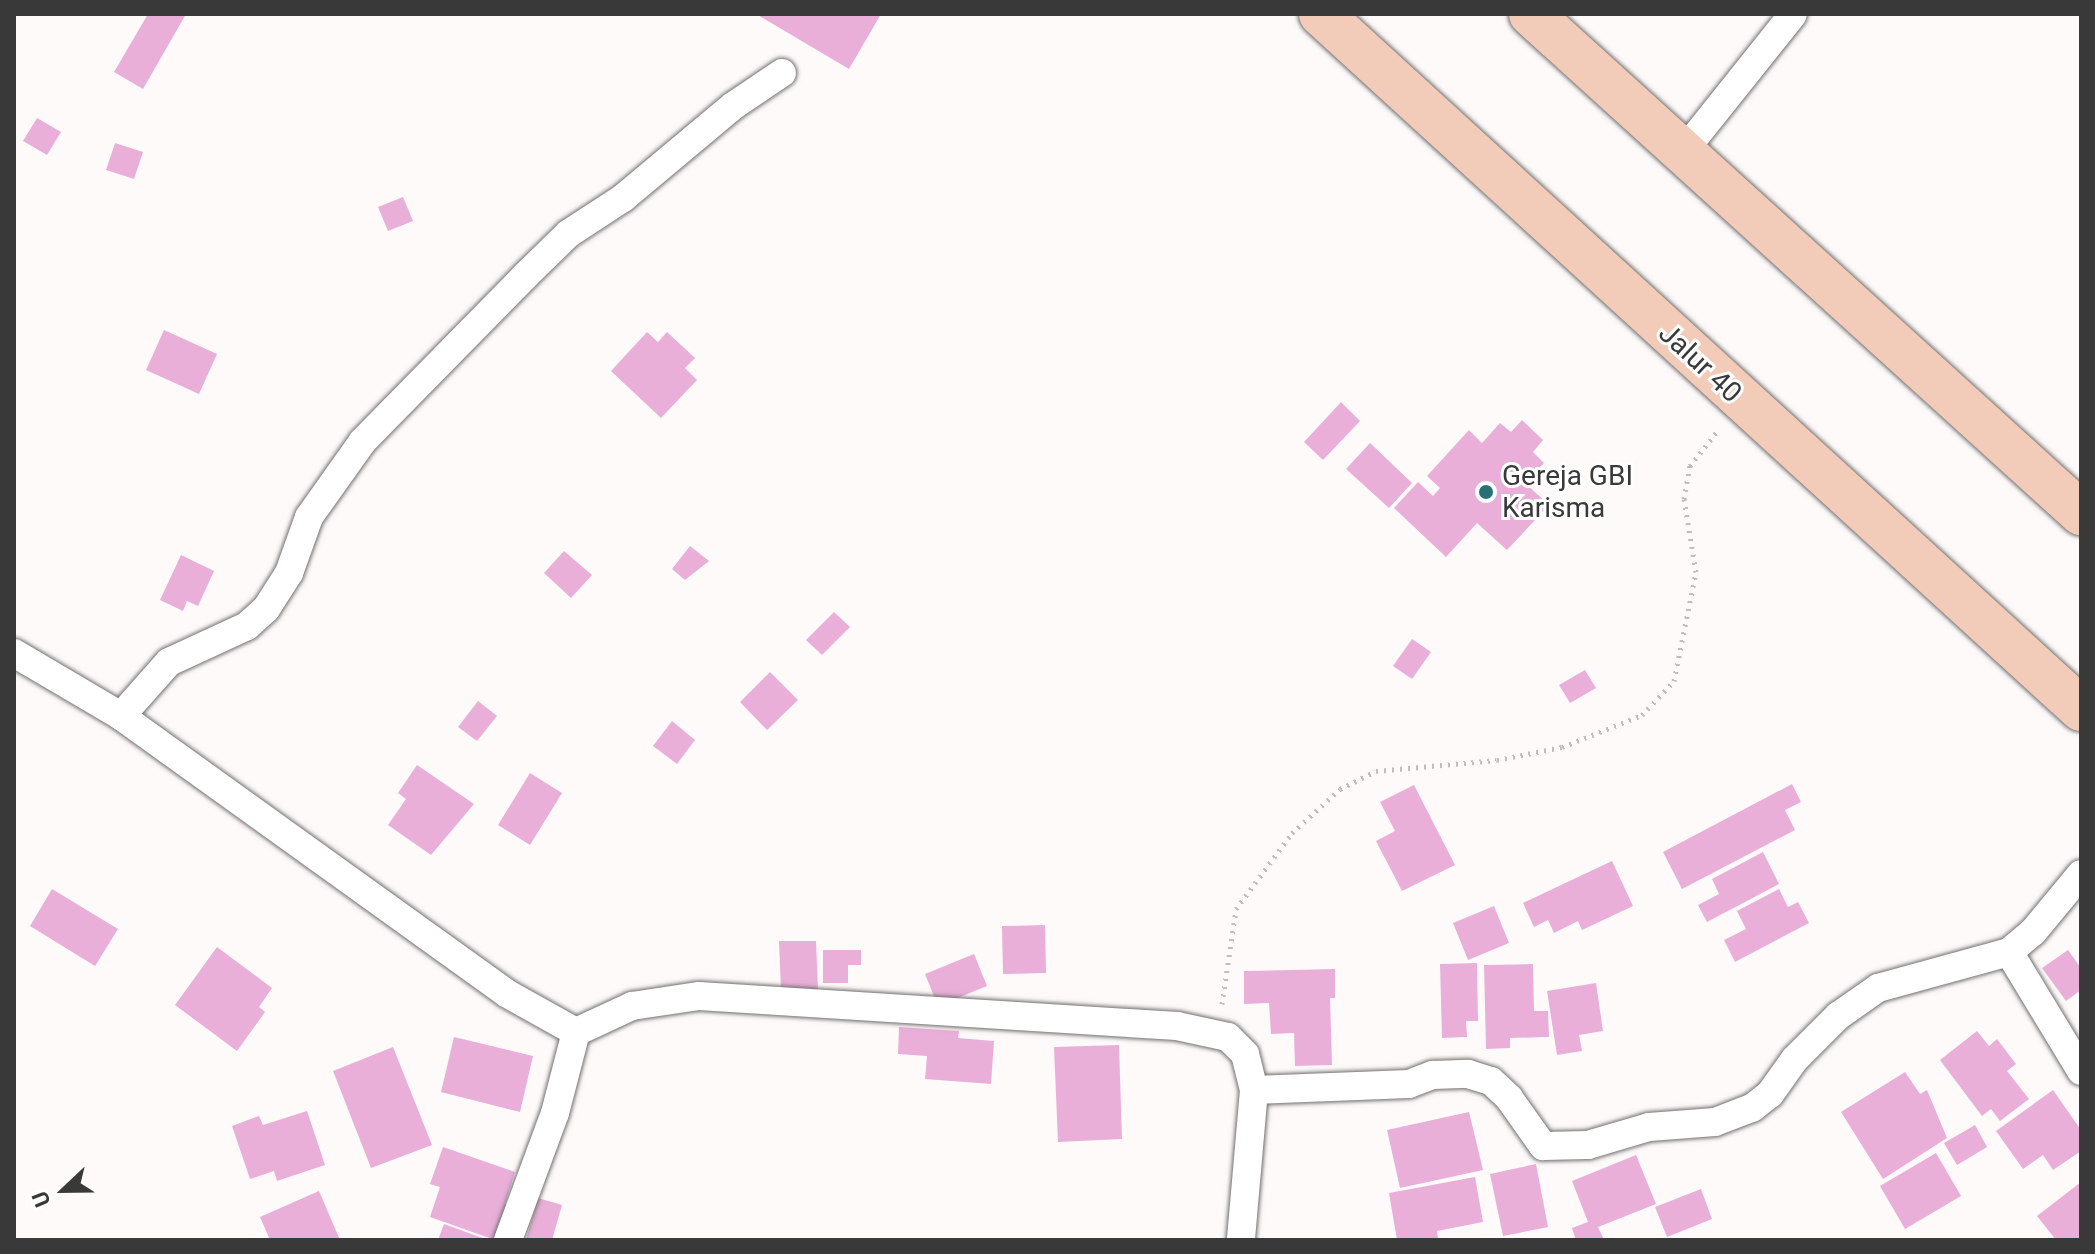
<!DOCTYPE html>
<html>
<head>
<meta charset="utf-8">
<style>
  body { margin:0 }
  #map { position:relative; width:2095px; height:1254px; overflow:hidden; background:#fefafa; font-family:Roboto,sans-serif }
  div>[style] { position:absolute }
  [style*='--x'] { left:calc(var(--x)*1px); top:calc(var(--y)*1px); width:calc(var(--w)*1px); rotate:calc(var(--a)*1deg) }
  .building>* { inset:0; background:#e9afd8 }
  .path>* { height:5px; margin-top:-2.5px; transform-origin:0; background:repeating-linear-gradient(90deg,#c0bdbd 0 2px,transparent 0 8px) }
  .roads { filter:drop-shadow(0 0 2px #736f70) drop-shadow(0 0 2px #736f70) }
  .street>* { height:28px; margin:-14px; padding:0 14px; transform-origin:14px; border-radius:14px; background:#fff }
  .highway>* { height:44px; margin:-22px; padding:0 22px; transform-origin:22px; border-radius:22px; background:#f3cbb9 }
  .dots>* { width:22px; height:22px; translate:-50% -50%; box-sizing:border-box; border:4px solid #fff; border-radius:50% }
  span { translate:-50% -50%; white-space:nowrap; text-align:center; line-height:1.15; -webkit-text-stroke:6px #fff; paint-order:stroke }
  .street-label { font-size:28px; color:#3a3939 }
  .poi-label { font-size:28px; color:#3a3939 }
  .left { translate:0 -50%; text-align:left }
  .frame { position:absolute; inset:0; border:16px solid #3a3939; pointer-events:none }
  .north { position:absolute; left:24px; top:1150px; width:80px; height:80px; -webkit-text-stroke:6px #fff; paint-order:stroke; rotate:248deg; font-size:22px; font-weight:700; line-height:32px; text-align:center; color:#3a3939 }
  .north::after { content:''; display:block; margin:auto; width:28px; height:36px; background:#3a3939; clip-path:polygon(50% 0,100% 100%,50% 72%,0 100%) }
</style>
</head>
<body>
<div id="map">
  <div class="building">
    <i style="clip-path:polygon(148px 14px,186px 14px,143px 89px,114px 72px)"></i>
    <i style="clip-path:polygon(756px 14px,881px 14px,849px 69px)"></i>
    <i style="clip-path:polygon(37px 118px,61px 132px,47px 155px,23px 141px)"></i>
    <i style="clip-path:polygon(115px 143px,143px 152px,134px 179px,106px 170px)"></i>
    <i style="clip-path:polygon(403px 197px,413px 221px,388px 231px,378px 207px)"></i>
    <i style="clip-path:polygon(164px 330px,217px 354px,199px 394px,146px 370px)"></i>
    <i style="clip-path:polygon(647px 332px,658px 342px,667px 332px,695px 358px,685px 368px,697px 380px,661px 418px,611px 371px)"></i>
    <i style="clip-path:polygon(1341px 402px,1360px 421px,1323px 460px,1304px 442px)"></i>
    <i style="clip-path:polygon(1522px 420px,1543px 440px,1533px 452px,1544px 463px,1525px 483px,1549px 505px,1507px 550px,1477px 523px,1446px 557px,1394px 508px,1418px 482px,1433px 496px,1440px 488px,1427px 476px,1469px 430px,1482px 443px,1500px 423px,1511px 432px)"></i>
    <i style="clip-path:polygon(1370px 443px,1412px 483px,1389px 508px,1346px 469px)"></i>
    <i style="clip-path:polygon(690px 546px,709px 561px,685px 580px,672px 569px)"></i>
    <i style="clip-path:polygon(564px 551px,592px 575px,571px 598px,544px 573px)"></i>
    <i style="clip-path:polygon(181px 555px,214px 571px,198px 606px,187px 601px,183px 611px,160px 600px)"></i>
    <i style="clip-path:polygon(834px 612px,850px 627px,822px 655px,806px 640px)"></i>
    <i style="clip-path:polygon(1412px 639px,1431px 652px,1412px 679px,1393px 666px)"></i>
    <i style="clip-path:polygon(1585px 670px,1596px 688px,1570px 703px,1559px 685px)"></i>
    <i style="clip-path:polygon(770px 672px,798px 700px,767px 730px,740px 702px)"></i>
    <i style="clip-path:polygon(478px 701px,497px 716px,477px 741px,458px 727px)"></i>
    <i style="clip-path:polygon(672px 721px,695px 740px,677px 764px,653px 746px)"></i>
    <i style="clip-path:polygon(417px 765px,474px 804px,431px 855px,388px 825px,406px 799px,398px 793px)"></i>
    <i style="clip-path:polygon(530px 773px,562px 793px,530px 845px,498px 825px)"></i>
    <i style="clip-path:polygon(1792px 784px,1801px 802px,1785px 810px,1795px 830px,1682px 889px,1663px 852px)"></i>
    <i style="clip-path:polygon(1414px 785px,1455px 865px,1402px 891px,1376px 841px,1395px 831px,1380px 802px)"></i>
    <i style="clip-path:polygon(1763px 852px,1779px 884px,1707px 922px,1698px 905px,1719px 894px,1712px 879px)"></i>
    <i style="clip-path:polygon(1612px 861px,1633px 906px,1582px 930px,1578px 921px,1554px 933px,1548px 920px,1534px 927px,1523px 903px)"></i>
    <i style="clip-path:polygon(52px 889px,118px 929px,95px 966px,30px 926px)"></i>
    <i style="clip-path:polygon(1779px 889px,1788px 907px,1798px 902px,1809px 923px,1735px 962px,1724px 940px,1746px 929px,1737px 911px)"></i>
    <i style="clip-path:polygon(1494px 906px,1509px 943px,1468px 960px,1453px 923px)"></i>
    <i style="clip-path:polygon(1045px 925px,1046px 973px,1003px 974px,1002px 926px)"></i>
    <i style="clip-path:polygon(779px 941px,816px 941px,818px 990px,781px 991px)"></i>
    <i style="clip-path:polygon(217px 947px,272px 988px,259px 1007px,265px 1012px,237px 1051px,175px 1005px)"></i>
    <i style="clip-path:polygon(823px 950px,861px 950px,861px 965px,848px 965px,848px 983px,823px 983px)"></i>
    <i style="clip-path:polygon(2068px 950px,2081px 968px,2081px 990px,2066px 1001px,2042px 968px)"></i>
    <i style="clip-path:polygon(974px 954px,987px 986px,938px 1006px,925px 974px)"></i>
    <i style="clip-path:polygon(1477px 963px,1478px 1021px,1466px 1021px,1467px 1037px,1442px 1038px,1440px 964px)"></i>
    <i style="clip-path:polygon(1533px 964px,1534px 1011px,1548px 1011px,1549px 1037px,1510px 1038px,1510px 1048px,1486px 1049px,1484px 965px)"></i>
    <i style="clip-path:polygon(1335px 969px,1335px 998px,1330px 998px,1332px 1065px,1295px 1066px,1294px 1033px,1271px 1034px,1269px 1003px,1244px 1004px,1244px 971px)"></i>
    <i style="clip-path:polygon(1596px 983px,1603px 1031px,1579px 1035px,1582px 1051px,1557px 1055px,1547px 991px)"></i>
    <i style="clip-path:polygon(899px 1027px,959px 1031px,958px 1038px,994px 1041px,991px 1084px,925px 1079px,927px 1056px,898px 1054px)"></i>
    <i style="clip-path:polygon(1977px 1031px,1989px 1046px,1997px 1039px,2016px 1064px,2007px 1071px,2029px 1099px,2000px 1121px,1991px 1109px,1982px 1116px,1940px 1060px)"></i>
    <i style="clip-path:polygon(454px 1037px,533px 1056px,520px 1112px,441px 1092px)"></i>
    <i style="clip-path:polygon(1119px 1045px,1122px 1139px,1058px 1142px,1054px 1047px)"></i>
    <i style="clip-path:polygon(393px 1047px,432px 1145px,371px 1168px,333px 1071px)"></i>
    <i style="clip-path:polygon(1905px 1072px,1920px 1094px,1927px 1090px,1947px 1138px,1883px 1179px,1841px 1112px)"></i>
    <i style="clip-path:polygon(2053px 1090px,2081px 1130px,2081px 1151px,2053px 1170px,2043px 1155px,2023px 1169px,1996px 1131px)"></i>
    <i style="clip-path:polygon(307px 1111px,325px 1165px,277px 1181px,274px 1171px,250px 1179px,232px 1126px,259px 1116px,263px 1125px)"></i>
    <i style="clip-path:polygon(1469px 1112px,1483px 1170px,1400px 1188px,1387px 1130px)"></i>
    <i style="clip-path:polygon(1975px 1125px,1987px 1147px,1957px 1165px,1944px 1143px)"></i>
    <i style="clip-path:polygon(443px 1147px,515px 1172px,505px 1204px,514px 1207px,495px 1240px,430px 1217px,440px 1187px,430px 1184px)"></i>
    <i style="clip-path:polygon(1936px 1153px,1961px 1196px,1905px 1229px,1880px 1186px)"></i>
    <i style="clip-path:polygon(1636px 1155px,1656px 1204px,1598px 1227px,1604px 1240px,1576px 1240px,1572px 1228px,1588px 1222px,1572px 1181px)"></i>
    <i style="clip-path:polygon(1536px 1164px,1548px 1227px,1503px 1236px,1490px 1174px)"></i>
    <i style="clip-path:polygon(1475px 1177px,1483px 1222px,1437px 1231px,1438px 1239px,1397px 1240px,1389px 1193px)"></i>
    <i style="clip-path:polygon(2081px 1182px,2081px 1240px,2056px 1240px,2037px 1216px)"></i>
    <i style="clip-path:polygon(1701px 1189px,1712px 1219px,1667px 1237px,1655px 1207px)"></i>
    <i style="clip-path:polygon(319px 1191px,340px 1240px,270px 1240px,260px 1217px)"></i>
    <i style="clip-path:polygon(538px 1198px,562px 1205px,552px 1240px,526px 1240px)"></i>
    <i style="clip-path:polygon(444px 1224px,488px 1240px,438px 1240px)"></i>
  </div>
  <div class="path">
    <i style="--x:1222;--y:1004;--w:96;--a:-81.6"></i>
    <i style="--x:1236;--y:909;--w:94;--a:-53.6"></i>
    <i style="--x:1292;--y:833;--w:65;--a:-42.5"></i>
    <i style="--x:1340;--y:789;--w:40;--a:-26.6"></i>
    <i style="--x:1376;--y:771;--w:121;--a:-5.2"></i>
    <i style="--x:1497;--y:760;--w:66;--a:-11.3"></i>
    <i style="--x:1562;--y:747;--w:86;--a:-21.8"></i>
    <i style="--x:1642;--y:715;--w:47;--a:-46.7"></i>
    <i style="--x:1674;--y:681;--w:111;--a:-78.6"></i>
    <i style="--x:1696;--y:572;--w:74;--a:-99.3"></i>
    <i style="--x:1684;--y:499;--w:34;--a:-80"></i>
    <i style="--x:1690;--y:466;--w:46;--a:-52.1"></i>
  </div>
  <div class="roads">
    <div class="street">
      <i style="--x:1683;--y:152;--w:176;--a:-51.4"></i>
      <i style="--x:14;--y:653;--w:124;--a:30.5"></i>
      <i style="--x:121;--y:716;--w:474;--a:35.7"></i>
      <i style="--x:506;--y:993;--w:80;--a:29.1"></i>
      <i style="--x:121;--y:716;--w:72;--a:-48.4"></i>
      <i style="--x:169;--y:662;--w:86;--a:-24.8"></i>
      <i style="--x:247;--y:626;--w:25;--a:-42"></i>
      <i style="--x:266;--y:609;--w:43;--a:-57.4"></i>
      <i style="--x:289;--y:573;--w:59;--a:-70.3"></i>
      <i style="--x:309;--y:517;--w:93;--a:-54.6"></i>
      <i style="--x:363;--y:441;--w:230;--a:-45.5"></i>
      <i style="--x:524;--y:277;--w:62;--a:-44.3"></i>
      <i style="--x:568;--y:234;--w:66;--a:-33.2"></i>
      <i style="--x:623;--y:198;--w:143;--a:-39.9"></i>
      <i style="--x:733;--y:106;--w:59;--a:-34"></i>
      <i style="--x:2009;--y:952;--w:139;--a:58.8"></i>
      <i style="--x:1254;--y:1090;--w:155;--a:-2.2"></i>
      <i style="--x:1409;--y:1084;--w:26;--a:-21"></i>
      <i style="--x:1433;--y:1075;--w:35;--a:-2"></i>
      <i style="--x:1468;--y:1074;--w:24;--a:17"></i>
      <i style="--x:1491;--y:1081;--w:25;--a:43"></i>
      <i style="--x:1509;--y:1098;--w:59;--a:54.7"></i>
      <i style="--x:1543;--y:1146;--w:45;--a:-1.3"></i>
      <i style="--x:1588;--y:1145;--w:64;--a:-16.4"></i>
      <i style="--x:1649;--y:1127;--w:66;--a:-4.3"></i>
      <i style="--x:1715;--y:1122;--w:40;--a:-21"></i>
      <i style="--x:1752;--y:1108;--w:23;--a:-38"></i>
      <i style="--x:1770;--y:1094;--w:43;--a:-54.5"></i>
      <i style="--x:1795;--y:1059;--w:61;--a:-45"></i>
      <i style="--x:1838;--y:1016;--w:49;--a:-35"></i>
      <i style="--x:1878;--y:988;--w:136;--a:-15.4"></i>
      <i style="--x:2009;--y:952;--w:31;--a:-40"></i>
      <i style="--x:2033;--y:932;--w:75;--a:-50.4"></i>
      <i style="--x:508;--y:1240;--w:135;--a:-69.7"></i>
      <i style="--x:555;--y:1113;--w:84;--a:-75.5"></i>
      <i style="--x:576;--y:1032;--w:62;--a:-24.9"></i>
      <i style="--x:632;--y:1006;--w:68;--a:-8.5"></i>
      <i style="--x:699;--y:996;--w:479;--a:3.6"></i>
      <i style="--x:1177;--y:1026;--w:52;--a:12.2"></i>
      <i style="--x:1228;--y:1037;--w:24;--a:45"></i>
      <i style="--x:1245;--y:1054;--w:37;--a:76"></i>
      <i style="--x:1254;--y:1090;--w:151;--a:95"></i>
    </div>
    <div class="highway">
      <i style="--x:1321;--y:14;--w:1030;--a:42.44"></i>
      <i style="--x:1531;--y:14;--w:743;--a:42.22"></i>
    </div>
  </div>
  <div class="dots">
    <i style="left:1486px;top:492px;background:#267076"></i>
  </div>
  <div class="street-label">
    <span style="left:1700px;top:363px;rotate:43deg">Jalur 40</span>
  </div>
  <div class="poi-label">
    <span class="left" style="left:1502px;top:492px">Gereja GBI<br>Karisma</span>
  </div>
  <div class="frame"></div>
  <div class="north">U</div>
</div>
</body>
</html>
